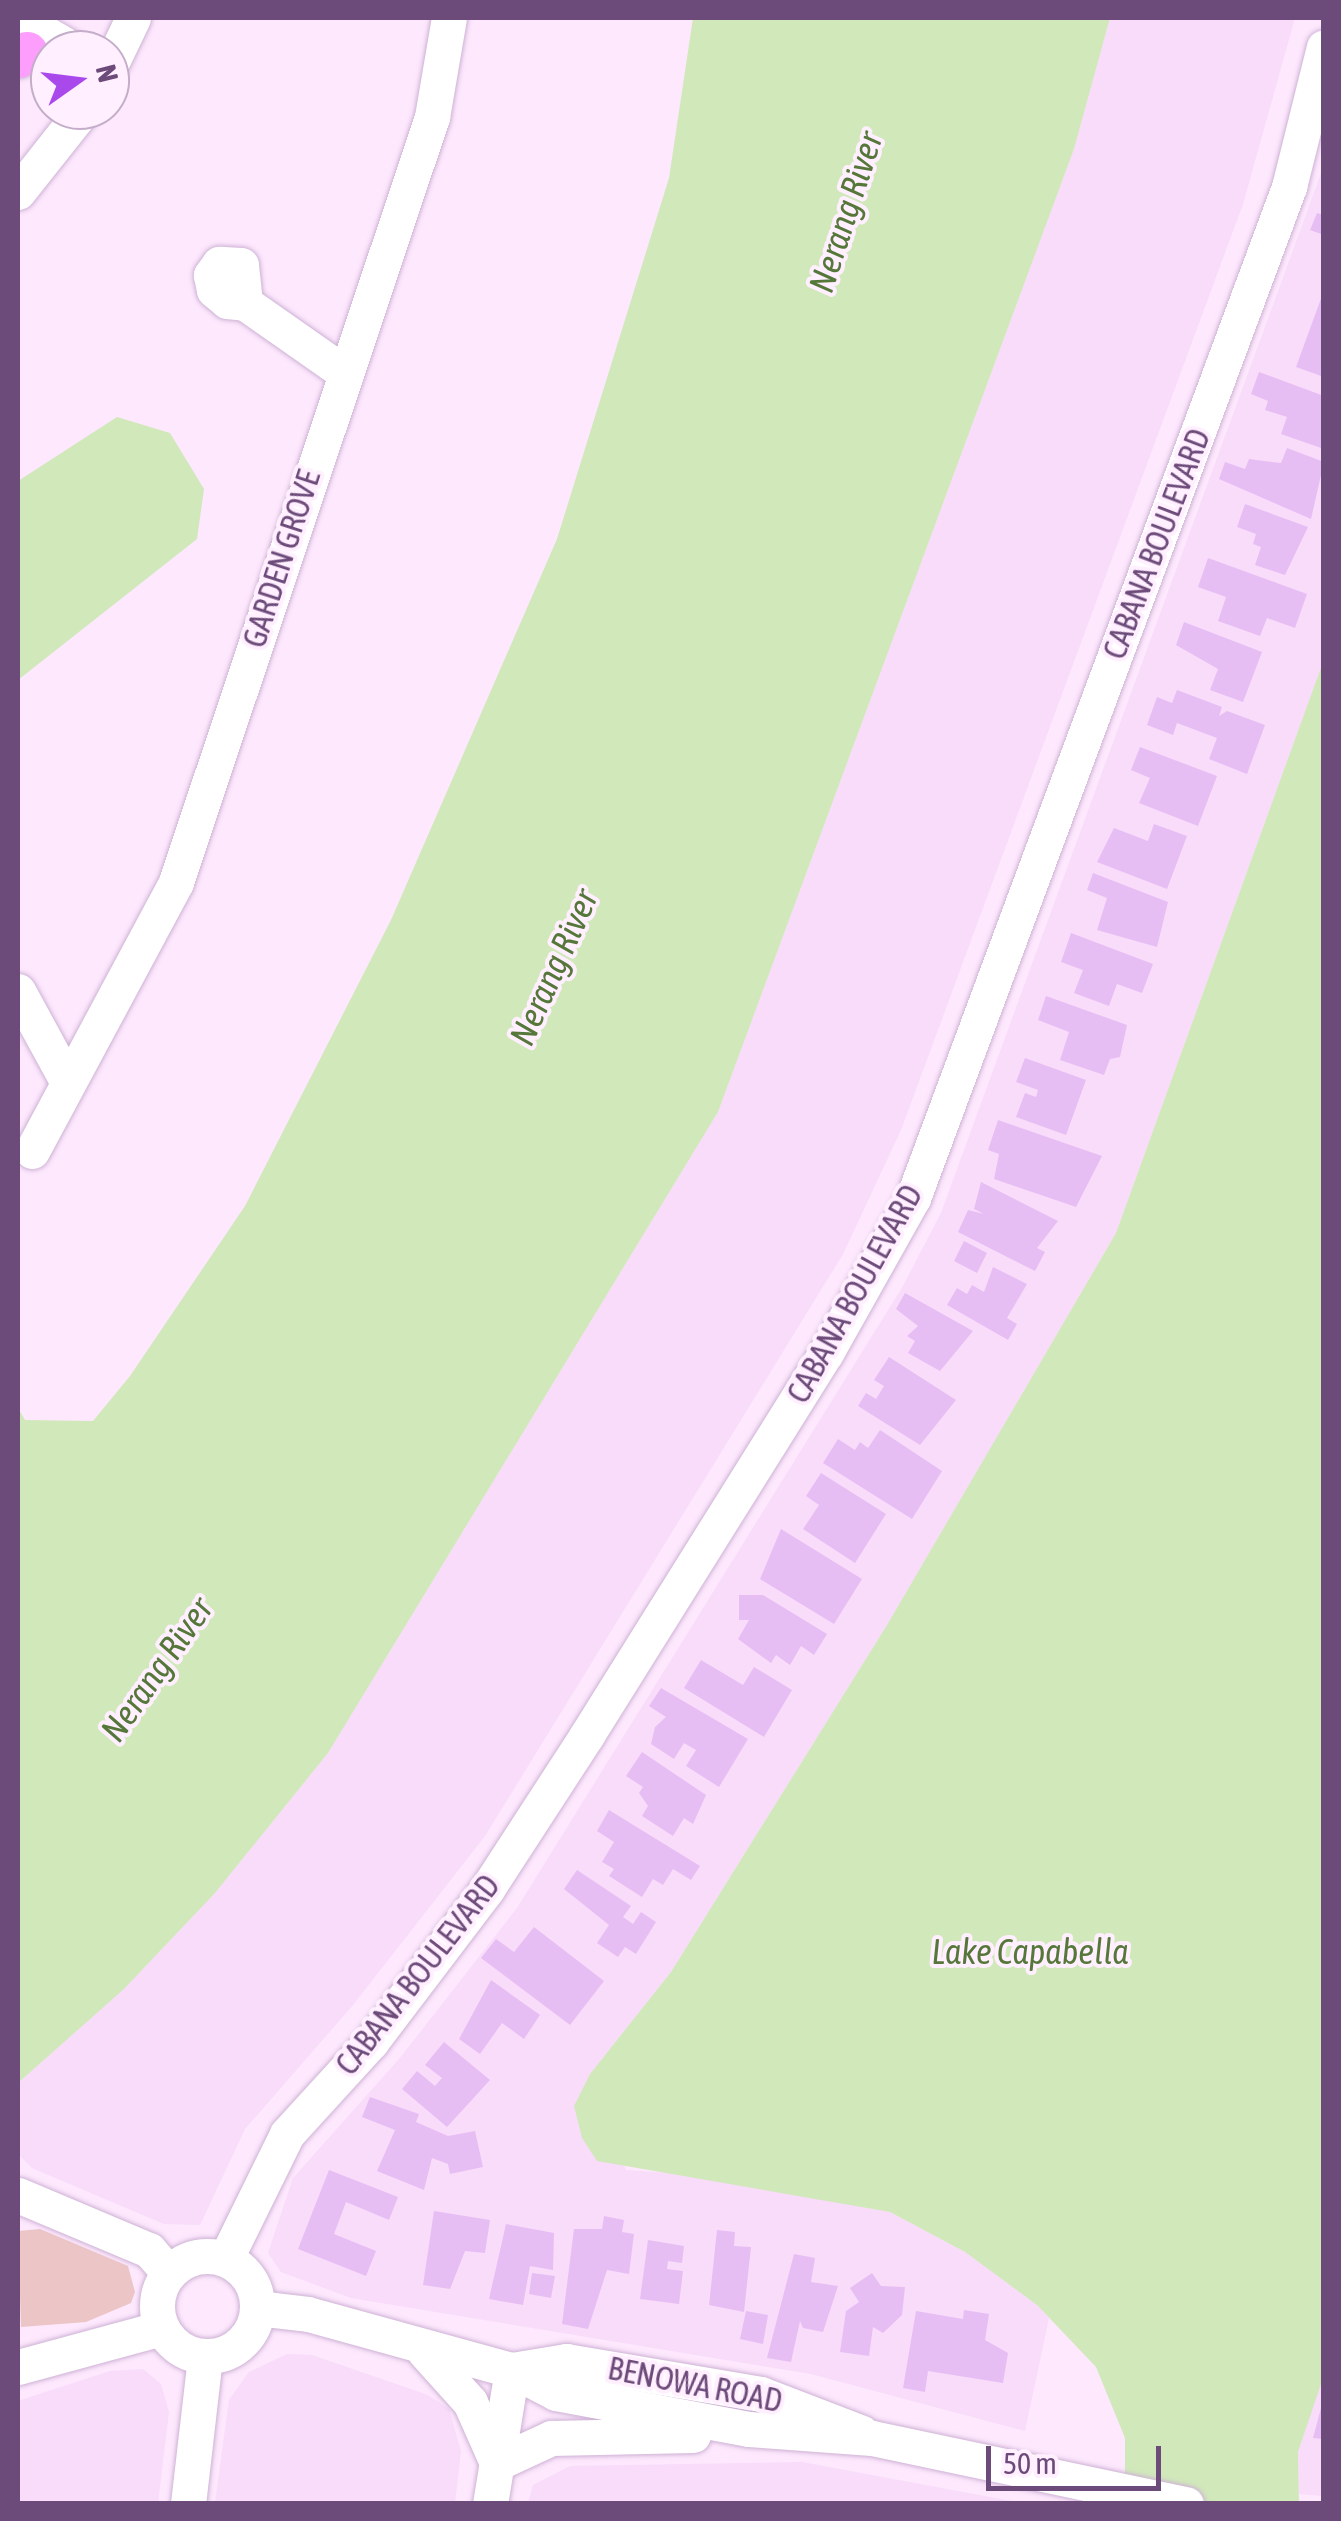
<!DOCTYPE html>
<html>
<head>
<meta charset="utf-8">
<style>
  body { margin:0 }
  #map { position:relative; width:1341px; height:2521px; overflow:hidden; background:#fde8fd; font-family:"Asap Condensed",sans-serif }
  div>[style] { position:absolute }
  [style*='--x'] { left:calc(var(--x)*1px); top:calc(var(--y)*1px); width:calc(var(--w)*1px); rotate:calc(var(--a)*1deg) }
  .residential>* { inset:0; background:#f8dcfa }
  .green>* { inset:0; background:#ecc5c6 }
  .water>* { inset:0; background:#d1e8bb }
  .building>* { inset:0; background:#e7bef4 }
  .roads { filter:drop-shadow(0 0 2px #ceb2d5) drop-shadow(0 0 2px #ceb2d5) }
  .minor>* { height:35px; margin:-17.5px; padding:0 17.5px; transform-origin:17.5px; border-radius:17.5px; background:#fff }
  .minor>.ring { margin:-17.5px; padding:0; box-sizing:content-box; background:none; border:35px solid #fff; border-radius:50% }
  .major>* { height:42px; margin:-21px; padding:0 21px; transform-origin:21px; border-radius:21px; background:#fd9efd }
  span { translate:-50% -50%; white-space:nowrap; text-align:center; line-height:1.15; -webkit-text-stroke:8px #ffefff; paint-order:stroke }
  .street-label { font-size:32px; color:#6c4a79 }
  .water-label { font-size:35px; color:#56773a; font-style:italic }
  .frame { position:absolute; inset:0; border:20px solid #6c4a79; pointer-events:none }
  .north { position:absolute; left:30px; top:30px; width:100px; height:100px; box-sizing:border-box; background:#ffefff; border:2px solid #c4adc9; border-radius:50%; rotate:76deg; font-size:28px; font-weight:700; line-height:40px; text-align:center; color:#6c4a79 }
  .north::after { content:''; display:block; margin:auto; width:35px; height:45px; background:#a949eb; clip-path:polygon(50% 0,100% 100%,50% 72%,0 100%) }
  .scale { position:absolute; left:986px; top:2446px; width:175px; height:45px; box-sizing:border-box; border:5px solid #6c4a79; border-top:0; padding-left:12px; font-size:30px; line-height:35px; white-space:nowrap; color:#6c4a79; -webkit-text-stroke:8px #ffefff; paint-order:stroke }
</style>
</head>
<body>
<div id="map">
  <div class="residential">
    <i style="clip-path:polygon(1110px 18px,1295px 18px,1243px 204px,901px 1130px,843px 1254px,485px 1836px,353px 2005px,245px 2129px,200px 2225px,164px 2224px,32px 2168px,18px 2154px,18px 2083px,124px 1989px,215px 1893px,328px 1753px,718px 1112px,1074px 149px)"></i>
    <i style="clip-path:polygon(1323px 168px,1323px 662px,1116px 1233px,887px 1625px,671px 1972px,590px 2074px,626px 2170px,682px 2174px,890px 2212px,965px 2252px,1037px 2305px,1049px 2318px,1025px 2431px,811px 2374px,351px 2298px,281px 2272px,268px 2253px,293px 2178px,400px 2058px,517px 1908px,903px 1286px,941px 1213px)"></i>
    <i style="clip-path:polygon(287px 2354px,312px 2355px,428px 2395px,449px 2409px,461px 2451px,455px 2503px,215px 2503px,229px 2400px,249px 2372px)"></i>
    <i style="clip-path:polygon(143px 2369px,161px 2384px,169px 2412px,158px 2503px,18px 2503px,18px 2401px,110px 2371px)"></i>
    <i style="clip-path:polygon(1323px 2375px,1323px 2496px,1299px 2494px,1298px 2452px)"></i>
    <i style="clip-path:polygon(802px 2462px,1022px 2503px,528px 2503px,533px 2485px,570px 2466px)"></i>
  </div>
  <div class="green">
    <i style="clip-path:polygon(40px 2229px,128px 2266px,135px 2292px,131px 2303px,86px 2322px,21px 2327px,18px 2231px)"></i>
  </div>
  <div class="water">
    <i style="clip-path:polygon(693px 18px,1110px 18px,1074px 149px,718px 1112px,328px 1753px,215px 1893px,124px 1989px,18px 2083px,18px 1408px,25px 1420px,93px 1421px,130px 1376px,245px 1206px,391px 920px,557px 539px,669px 178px)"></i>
    <i style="clip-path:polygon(117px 417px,170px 433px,204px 489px,197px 539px,18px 680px,18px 481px)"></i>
    <i style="clip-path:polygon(1323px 662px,1324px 2375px,1298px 2452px,1299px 2503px,1125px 2503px,1125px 2438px,1096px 2367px,1037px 2305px,965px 2252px,890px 2212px,597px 2161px,582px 2138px,574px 2106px,590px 2074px,671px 1972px,887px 1625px,1116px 1233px)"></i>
  </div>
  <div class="building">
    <i style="clip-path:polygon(1317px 213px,1324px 215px,1324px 235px,1310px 230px)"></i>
    <i style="clip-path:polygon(1323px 293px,1324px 293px,1324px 377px,1296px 367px)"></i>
    <i style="clip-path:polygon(1259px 372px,1324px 396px,1324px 449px,1281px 434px,1287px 417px,1265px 410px,1268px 401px,1251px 394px)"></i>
    <i style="clip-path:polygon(1287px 448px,1324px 462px,1311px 519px,1219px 479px,1225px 462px,1245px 469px,1249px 459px,1281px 463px)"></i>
    <i style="clip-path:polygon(1245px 504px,1308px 527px,1285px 575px,1255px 565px,1261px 547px,1253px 544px,1256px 534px,1237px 527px)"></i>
    <i style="clip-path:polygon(1208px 558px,1307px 594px,1295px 628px,1267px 618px,1260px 636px,1218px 621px,1226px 597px,1198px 587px)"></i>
    <i style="clip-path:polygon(1184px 622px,1262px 652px,1243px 702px,1210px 690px,1218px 669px,1176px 645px)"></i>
    <i style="clip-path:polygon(1177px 690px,1222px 707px,1219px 716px,1227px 711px,1265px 725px,1247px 774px,1209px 759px,1217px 738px,1177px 723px,1173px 735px,1147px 725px,1157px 697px,1172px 703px)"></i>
    <i style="clip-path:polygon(1140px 747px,1217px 776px,1198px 826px,1139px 803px,1150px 778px,1131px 770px)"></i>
    <i style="clip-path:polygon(1154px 824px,1187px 836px,1167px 889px,1097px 862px,1114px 828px,1148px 841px)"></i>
    <i style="clip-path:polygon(1093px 873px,1168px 902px,1157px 947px,1097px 930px,1107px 898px,1087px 890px)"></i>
    <i style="clip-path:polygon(1071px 933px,1153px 964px,1142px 993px,1117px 984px,1109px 1006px,1074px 993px,1083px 970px,1061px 962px)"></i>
    <i style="clip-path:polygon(1046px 996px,1127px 1025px,1120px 1057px,1110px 1059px,1104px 1075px,1060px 1060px,1069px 1032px,1038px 1020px)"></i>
    <i style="clip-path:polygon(1025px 1058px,1086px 1080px,1066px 1135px,1016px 1117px,1025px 1093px,1036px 1097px,1038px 1090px,1016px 1082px)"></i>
    <i style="clip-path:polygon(998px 1120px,1102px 1156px,1076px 1207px,994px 1179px,999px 1154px,988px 1150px)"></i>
    <i style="clip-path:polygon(981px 1182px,1058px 1221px,1037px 1248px,1045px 1252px,1035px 1271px,958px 1232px,968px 1210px,984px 1214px,974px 1209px)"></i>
    <i style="clip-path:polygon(964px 1241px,987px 1253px,977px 1273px,954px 1261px)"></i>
    <i style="clip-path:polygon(993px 1267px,1027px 1284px,1007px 1318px,1017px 1324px,1008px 1340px,947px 1305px,957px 1288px,967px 1294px,972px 1285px,984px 1292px)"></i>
    <i style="clip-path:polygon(905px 1293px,973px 1331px,940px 1371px,908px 1353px,915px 1341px,907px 1336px,918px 1326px,896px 1309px)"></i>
    <i style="clip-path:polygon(889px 1357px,956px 1400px,920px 1445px,858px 1406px,866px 1393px,876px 1399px,884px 1386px,874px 1380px)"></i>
    <i style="clip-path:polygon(880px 1430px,942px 1471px,912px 1519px,823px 1463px,838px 1439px,855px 1450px,860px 1442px,868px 1448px)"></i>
    <i style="clip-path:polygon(821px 1473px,886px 1514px,855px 1563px,803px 1529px,819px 1505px,806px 1496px)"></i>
    <i style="clip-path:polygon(781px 1529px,862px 1579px,834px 1624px,760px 1579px)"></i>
    <i style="clip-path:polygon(739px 1595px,763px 1595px,827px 1634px,814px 1655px,801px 1646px,790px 1665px,776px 1655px,771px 1663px,738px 1639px,749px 1620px,739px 1620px)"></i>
    <i style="clip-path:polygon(701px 1660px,743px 1685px,754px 1667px,792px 1690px,764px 1737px,684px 1688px)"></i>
    <i style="clip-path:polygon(661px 1688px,748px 1739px,719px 1787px,686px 1766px,696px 1750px,684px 1743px,674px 1759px,651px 1744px,655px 1727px,666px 1717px,649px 1706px)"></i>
    <i style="clip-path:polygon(642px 1752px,706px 1795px,693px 1824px,684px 1818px,673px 1836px,642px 1816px,648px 1806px,639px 1793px,643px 1787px,626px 1776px)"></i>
    <i style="clip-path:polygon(609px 1810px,700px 1866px,691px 1880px,673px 1869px,663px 1885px,653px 1879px,642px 1897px,609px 1876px,614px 1869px,602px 1862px,614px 1842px,597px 1831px)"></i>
    <i style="clip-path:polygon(577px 1870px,631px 1906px,623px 1917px,633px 1924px,641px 1912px,656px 1922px,636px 1954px,625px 1947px,618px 1957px,597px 1943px,609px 1925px,564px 1889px)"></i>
    <i style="clip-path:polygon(534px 1927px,604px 1981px,570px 2025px,481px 1958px,496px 1939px,514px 1952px)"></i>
    <i style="clip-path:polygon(491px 1980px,540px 2015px,524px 2039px,502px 2023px,480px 2054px,459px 2039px)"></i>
    <i style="clip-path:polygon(444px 2042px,490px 2080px,447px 2127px,402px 2089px,417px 2071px,435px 2086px,442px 2078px,425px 2065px)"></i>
    <i style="clip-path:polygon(370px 2097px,419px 2114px,416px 2122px,448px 2136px,475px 2131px,483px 2167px,450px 2174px,448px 2164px,432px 2158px,424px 2190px,377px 2171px,395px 2130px,362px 2117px)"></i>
    <i style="clip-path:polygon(329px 2170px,398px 2197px,389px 2220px,346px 2202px,334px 2234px,376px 2251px,366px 2276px,298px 2249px)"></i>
    <i style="clip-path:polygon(434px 2211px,490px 2220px,485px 2253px,465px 2251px,450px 2289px,423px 2285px)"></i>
    <i style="clip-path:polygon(604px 2216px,624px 2220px,622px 2232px,634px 2234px,629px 2274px,607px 2270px,588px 2329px,562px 2324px,574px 2229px,602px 2229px)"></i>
    <i style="clip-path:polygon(506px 2224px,554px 2233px,553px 2270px,530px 2266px,523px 2305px,489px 2299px)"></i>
    <i style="clip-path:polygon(717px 2230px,735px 2232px,734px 2246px,751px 2247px,744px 2312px,709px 2305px)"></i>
    <i style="clip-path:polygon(648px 2240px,684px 2246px,682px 2263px,668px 2261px,667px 2269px,683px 2271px,679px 2304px,640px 2299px)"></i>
    <i style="clip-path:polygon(794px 2254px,815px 2258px,811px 2282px,838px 2286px,823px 2332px,803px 2328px,800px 2321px,791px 2362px,767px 2358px)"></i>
    <i style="clip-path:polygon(532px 2273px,555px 2276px,551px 2298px,529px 2294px)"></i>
    <i style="clip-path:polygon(872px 2273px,881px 2286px,905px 2287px,902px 2315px,883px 2333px,873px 2327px,869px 2356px,840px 2352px,846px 2311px,859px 2302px,850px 2288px)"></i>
    <i style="clip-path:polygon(964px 2310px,989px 2314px,985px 2340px,1008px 2353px,1003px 2383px,928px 2371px,925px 2392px,903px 2388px,916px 2311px,963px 2319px)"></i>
    <i style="clip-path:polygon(746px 2311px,768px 2315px,763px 2344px,740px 2339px)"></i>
    <i style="clip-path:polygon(1321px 2408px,1324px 2408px,1324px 2439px,1313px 2438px)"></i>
  </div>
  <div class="roads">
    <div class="minor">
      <i style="--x:19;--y:18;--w:64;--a:30.2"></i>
      <i style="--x:110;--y:66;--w:53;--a:-64.4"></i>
      <i style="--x:18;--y:192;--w:105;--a:-51.6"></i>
      <i style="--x:245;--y:303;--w:38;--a:-96"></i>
      <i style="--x:241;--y:265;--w:22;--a:-177"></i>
      <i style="--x:219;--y:264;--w:14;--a:126"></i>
      <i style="--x:211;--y:275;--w:15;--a:79"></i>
      <i style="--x:214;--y:290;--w:17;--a:40"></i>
      <i style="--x:227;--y:301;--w:18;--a:6"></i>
      <i style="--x:245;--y:303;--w:122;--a:35"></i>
      <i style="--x:18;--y:991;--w:102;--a:61.4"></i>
      <i style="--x:32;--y:1151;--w:305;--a:-61.8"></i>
      <i style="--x:176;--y:882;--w:807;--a:-71.5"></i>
      <i style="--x:432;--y:117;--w:100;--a:-80.3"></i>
      <i style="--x:18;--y:2195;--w:142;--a:22.8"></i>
      <i style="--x:149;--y:2250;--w:30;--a:49"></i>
      <i class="ring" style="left:157px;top:2256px;width:65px;height:65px"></i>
      <i style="--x:226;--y:2258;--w:138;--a:-63.8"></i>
      <i style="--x:287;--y:2134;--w:125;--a:-47.6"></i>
      <i style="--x:371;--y:2042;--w:192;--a:-52.8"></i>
      <i style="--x:487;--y:1889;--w:184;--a:-57"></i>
      <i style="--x:587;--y:1735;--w:451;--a:-58"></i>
      <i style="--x:826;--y:1353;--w:178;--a:-60.7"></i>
      <i style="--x:913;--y:1198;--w:1079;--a:-69.6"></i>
      <i style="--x:1289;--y:187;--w:144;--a:-76"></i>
      <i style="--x:257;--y:2308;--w:51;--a:6.7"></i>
      <i style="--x:308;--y:2314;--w:212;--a:15.4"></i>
      <i style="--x:512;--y:2370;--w:55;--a:-9.5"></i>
      <i style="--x:566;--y:2361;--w:198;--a:9.6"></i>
      <i style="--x:761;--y:2394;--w:108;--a:21.1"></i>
      <i style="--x:424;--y:2351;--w:69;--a:48"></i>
      <i style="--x:470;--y:2402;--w:67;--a:66.1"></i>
      <i style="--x:497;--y:2463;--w:60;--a:-24.8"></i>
      <i style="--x:551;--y:2438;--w:142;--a:-1.2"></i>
      <i style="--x:18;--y:2367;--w:149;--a:-15.2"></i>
      <i style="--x:512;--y:2370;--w:50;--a:27.6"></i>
      <i style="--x:556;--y:2393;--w:196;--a:10.6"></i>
      <i style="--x:749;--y:2429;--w:123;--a:4.2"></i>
      <i style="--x:872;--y:2438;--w:321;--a:11.9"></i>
      <i style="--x:188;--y:2504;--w:148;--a:-83.4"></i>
      <i style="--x:490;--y:2504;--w:136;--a:-80.7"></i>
    </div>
    <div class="major">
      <i style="--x:18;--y:57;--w:10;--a:-24"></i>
    </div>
  </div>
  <div class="street-label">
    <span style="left:1157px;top:544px;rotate:-69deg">CABANA BOULEVARD</span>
    <span style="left:282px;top:559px;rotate:-72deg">GARDEN GROVE</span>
    <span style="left:855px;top:1294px;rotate:-61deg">CABANA BOULEVARD</span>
    <span style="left:418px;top:1975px;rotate:-52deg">CABANA BOULEVARD</span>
    <span style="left:695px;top:2385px;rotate:11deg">BENOWA ROAD</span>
  </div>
  <div class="water-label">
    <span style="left:845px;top:212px;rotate:-72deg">Nerang River</span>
    <span style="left:553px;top:967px;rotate:-66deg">Nerang River</span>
    <span style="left:156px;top:1669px;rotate:-55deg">Nerang River</span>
    <span style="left:1030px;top:1951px">Lake Capabella</span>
  </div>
  <div class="frame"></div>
  <div class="north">N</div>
  <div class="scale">50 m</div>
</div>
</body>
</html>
